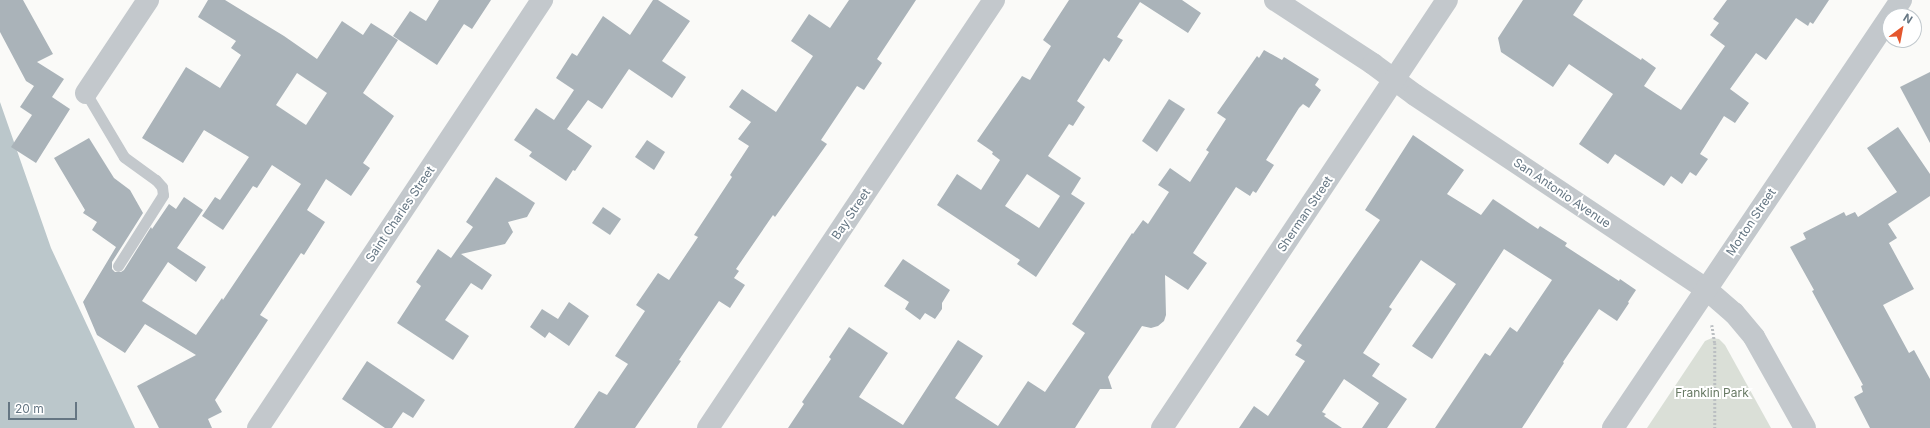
<!DOCTYPE html>
<html>
<head>
<meta charset="utf-8">
<style>
  body { margin:0 }
  #map { position:relative; width:1930px; height:428px; overflow:hidden; background:#fafaf8; font-family:Inter,sans-serif }
  div>[style] { position:absolute }
  [style*='--x'] { left:calc(var(--x)*1px); top:calc(var(--y)*1px); width:calc(var(--w)*1px); rotate:calc(var(--a)*1deg) }
  .green>* { inset:0; background:#dadfd7 }
  .water>* { inset:0; background:#bbc7cb }
  .building>* { inset:0; background:#aab3b9 }
  .path>* { height:2.5px; margin-top:-1.25px; transform-origin:0; background:repeating-linear-gradient(90deg,#bbbfc2 0 2px,transparent 0 4px) }
  .service>* { height:11px; margin:-5.5px; padding:0 5.5px; transform-origin:5.5px; border-radius:5.5px; background:#c3c8cc }
  .minor>* { height:22px; margin:-11px; padding:0 11px; transform-origin:11px; border-radius:11px; background:#c3c8cc }
  span { translate:-50% -50%; white-space:nowrap; text-align:center; line-height:1.15; -webkit-text-stroke:4px #fff; paint-order:stroke }
  .street-label { font-size:12px; color:#657683 }
  .park-label { font-size:12px; color:#687a64 }
  .north { position:absolute; left:1882px; top:8px; width:40px; height:40px; box-sizing:border-box; background:#fff; border:1px solid #c1c8cd; border-radius:50%; rotate:32deg; font-size:11px; font-weight:700; line-height:16px; text-align:center; color:#657683 }
  .north::after { content:''; display:block; margin:auto; width:14px; height:18px; background:#e4572e; clip-path:polygon(50% 0,100% 100%,50% 72%,0 100%) }
  .scale { position:absolute; left:8px; top:402px; width:69px; height:18px; box-sizing:border-box; border:2px solid #657683; border-top:0; padding-left:5px; font-size:12px; line-height:14px; white-space:nowrap; color:#657683; -webkit-text-stroke:3px #fff; paint-order:stroke }
</style>
</head>
<body>
<div id="map">
  <div class="green">
    <i style="clip-path:polygon(1712px 338px,1719px 339px,1725px 345px,1771px 428px,1647px 428px,1705px 341px)"></i>
  </div>
  <div class="water">
    <i style="clip-path:polygon(0 102px,51px 248px,135px 428px,0 428px)"></i>
  </div>
  <div class="building">
    <i style="clip-path:polygon(0 0,23px 0,53px 54px,37px 62px,64px 79px,52px 97px,70px 109px,36px 163px,11px 147px,32px 115px,20px 107px,34px 86px,26px 81px,0 32px)"></i>
    <i style="clip-path:polygon(evenodd,208px 0,225px 0,284px 36px,317px 59px,342px 21px,363px 35px,371px 23px,398px 40px,363px 93px,394px 116px,363px 163px,370px 168px,351px 196px,326px 179px,307px 210px,325px 222px,304px 255px,301px 253px,260px 315px,268px 320px,215px 400px,222px 412px,208px 419px,212px 428px,159px 428px,137px 386px,196px 355px,145px 324px,125px 353px,97px 335px,83px 302px,116px 247px,92px 230px,97px 222px,83px 213px,85px 210px,54px 158px,89px 138px,114px 178px,130px 190px,143px 213px,112px 262px,112px 269px,115px 272px,121px 272px,124px 270px,151px 227px,152px 229px,169px 204px,176px 209px,184px 197px,203px 210px,177px 248px,206px 267px,196px 282px,168px 262px,142px 301px,196px 335px,222px 298px,223px 300px,301px 184px,272px 165px,257px 188px,253px 186px,223px 230px,202px 216px,215px 197px,220px 200px,249px 157px,204px 130px,183px 163px,142px 138px,186px 67px,220px 88px,241px 55px,231px 48px,236px 41px,198px 17px,208px 0,297px 73px,327px 93px,306px 125px,276px 105px,297px 73px)"></i>
    <i style="clip-path:polygon(439px 0,491px 0,472px 29px,464px 24px,437px 65px,393px 36px,410px 11px,426px 21px)"></i>
    <i style="clip-path:polygon(653px 0,658px 0,690px 21px,662px 61px,686px 77px,672px 98px,629px 69px,602px 109px,588px 100px,567px 129px,592px 146px,575px 171px,573px 170px,566px 181px,529px 156px,532px 152px,514px 140px,536px 108px,554px 120px,574px 90px,556px 78px,572px 53px,577px 56px,603px 16px,630px 35px)"></i>
    <i style="clip-path:polygon(849px 0,916px 0,877px 59px,882px 63px,864px 90px,857px 86px,821px 140px,827px 144px,775px 217px,773px 215px,736px 269px,739px 271px,734px 278px,745px 285px,730px 308px,719px 301px,679px 360px,681px 361px,635px 428px,574px 428px,599px 391px,607px 395px,628px 364px,615px 356px,645px 311px,636px 305px,658px 273px,669px 280px,698px 237px,694px 235px,732px 177px,730px 175px,749px 146px,738px 139px,751px 122px,729px 107px,742px 89px,776px 112px,813px 56px,791px 41px,809px 14px,830px 28px)"></i>
    <i style="clip-path:polygon(evenodd,1069px 0,1182px 0,1201px 13px,1188px 33px,1140px 2px,1117px 37px,1123px 40px,1109px 62px,1104px 58px,1077px 101px,1085px 107px,1073px 126px,1069px 124px,1048px 156px,1081px 178px,1071px 194px,1085px 203px,1036px 277px,1017px 264px,1020px 260px,937px 205px,957px 174px,981px 190px,1000px 160px,992px 154px,993px 152px,977px 141px,1022px 76px,1030px 80px,1051px 46px,1043px 40px,1069px 0,1027px 174px,1060px 196px,1039px 228px,1005px 206px,1027px 174px)"></i>
    <i style="clip-path:polygon(1523px 0,1583px 0,1573px 15px,1641px 60px,1642px 58px,1656px 68px,1644px 86px,1681px 110px,1725px 46px,1710px 35px,1719px 23px,1713px 19px,1727px 0,1829px 0,1813px 24px,1810px 22px,1808px 26px,1796px 18px,1766px 60px,1756px 53px,1730px 89px,1749px 103px,1735px 123px,1724px 116px,1700px 154px,1708px 159px,1696px 176px,1690px 172px,1682px 184px,1671px 176px,1664px 186px,1615px 154px,1608px 164px,1579px 144px,1613px 94px,1569px 64px,1553px 87px,1501px 52px,1498px 38px)"></i>
    <i style="clip-path:polygon(1264px 50px,1282px 60px,1284px 57px,1319px 79px,1315px 85px,1321px 90px,1309px 108px,1303px 104px,1299px 108px,1266px 160px,1274px 165px,1256px 193px,1253px 191px,1250px 196px,1236px 187px,1193px 253px,1207px 263px,1188px 290px,1165px 275px,1166px 315px,1164px 321px,1158px 326px,1151px 328px,1142px 326px,1108px 377px,1112px 389px,1100px 389px,1075px 428px,788px 428px,804px 404px,802px 402px,831px 359px,829px 357px,849px 327px,888px 353px,859px 397px,903px 425px,958px 340px,983px 356px,955px 398px,998px 426px,1028px 381px,1045px 392px,1085px 333px,1072px 324px,1132px 233px,1133px 234px,1143px 220px,1148px 224px,1169px 192px,1158px 185px,1170px 168px,1190px 182px,1209px 152px,1206px 150px,1226px 119px,1217px 113px,1257px 56px,1259px 58px)"></i>
    <i style="clip-path:polygon(1930px 72px,1930px 143px,1900px 87px)"></i>
    <i style="clip-path:polygon(1169px 99px,1185px 109px,1157px 152px,1142px 141px)"></i>
    <i style="clip-path:polygon(1898px 127px,1930px 174px,1930px 196px,1888px 224px,1897px 238px,1889px 243px,1914px 289px,1883px 305px,1909px 353px,1914px 350px,1930px 379px,1930px 428px,1870px 428px,1854px 397px,1863px 392px,1861px 386px,1863px 385px,1812px 291px,1814px 290px,1790px 247px,1806px 239px,1803px 233px,1844px 212px,1846px 216px,1855px 212px,1858px 217px,1897px 192px,1867px 148px)"></i>
    <i style="clip-path:polygon(1413px 135px,1464px 170px,1447px 194px,1481px 215px,1493px 199px,1538px 229px,1540px 226px,1567px 243px,1565px 246px,1619px 281px,1620px 279px,1636px 290px,1628px 302px,1629px 303px,1617px 321px,1599px 309px,1563px 362px,1564px 363px,1522px 428px,1435px 428px,1485px 353px,1490px 356px,1510px 327px,1517px 332px,1552px 280px,1504px 249px,1432px 359px,1412px 346px,1456px 284px,1421px 260px,1389px 307px,1392px 309px,1363px 353px,1380px 364px,1372px 376px,1407px 399px,1387px 428px,1362px 428px,1379px 403px,1344px 379px,1322px 412px,1326px 414px,1324px 416px,1342px 428px,1239px 428px,1254px 406px,1268px 416px,1305px 361px,1295px 355px,1302px 345px,1296px 341px,1380px 220px,1365px 210px)"></i>
    <i style="clip-path:polygon(647px 140px,665px 152px,654px 170px,635px 157px)"></i>
    <i style="clip-path:polygon(496px 177px,535px 203px,527px 217px,508px 222px,513px 232px,505px 244px,461px 254px,492px 275px,482px 290px,471px 283px,445px 320px,469px 336px,453px 360px,397px 323px,421px 286px,416px 282px,438px 249px,451px 258px,473px 227px,466px 222px)"></i>
    <i style="clip-path:polygon(603px 207px,621px 219px,610px 235px,592px 223px)"></i>
    <i style="clip-path:polygon(903px 259px,950px 290px,942px 303px,942px 309px,935px 319px,925px 313px,920px 320px,905px 309px,909px 302px,884px 286px)"></i>
    <i style="clip-path:polygon(569px 302px,589px 316px,569px 346px,549px 332px,554px 325px,545px 338px,530px 327px,542px 309px,558px 319px)"></i>
    <i style="clip-path:polygon(367px 361px,425px 400px,413px 418px,403px 412px,392px 428px,385px 428px,342px 399px)"></i>
  </div>
  <div class="path">
    <i style="--x:1712;--y:325;--w:18;--a:81"></i>
    <i style="--x:1715;--y:343;--w:85;--a:90"></i>
  </div>
  <div class="service">
    <i style="--x:86;--y:93;--w:74;--a:59.3"></i>
    <i style="--x:124;--y:157;--w:39;--a:36"></i>
    <i style="--x:156;--y:180;--w:9;--a:49"></i>
    <i style="--x:162;--y:187;--w:8;--a:83"></i>
    <i style="--x:163;--y:195;--w:84;--a:122.4"></i>
  </div>
  <div class="minor">
    <i style="--x:1275;--y:0;--w:117;--a:33.1"></i>
    <i style="--x:1373;--y:64;--w:52;--a:36.4"></i>
    <i style="--x:1415;--y:95;--w:350;--a:33.7"></i>
    <i style="--x:1706;--y:289;--w:37;--a:41"></i>
    <i style="--x:1734;--y:313;--w:31;--a:50"></i>
    <i style="--x:1754;--y:337;--w:104;--a:60.7"></i>
    <i style="--x:86;--y:93;--w:112;--a:-56.3"></i>
    <i style="--x:258;--y:428;--w:514;--a:-56.43"></i>
    <i style="--x:708;--y:428;--w:515;--a:-56.25"></i>
    <i style="--x:1162;--y:428;--w:514;--a:-56.34"></i>
    <i style="--x:1613;--y:428;--w:516;--a:-56.06"></i>
  </div>
  <div class="street-label">
    <span style="left:1562px;top:193px;rotate:34deg">San Antonio Avenue</span>
    <span style="left:400px;top:214px;rotate:-56deg">Saint Charles Street</span>
    <span style="left:851px;top:214px;rotate:-56deg">Bay Street</span>
    <span style="left:1305px;top:214px;rotate:-56deg">Sherman Street</span>
    <span style="left:1751px;top:222px;rotate:-56deg">Morton Street</span>
  </div>
  <div class="park-label">
    <span style="left:1712px;top:393px">Franklin Park</span>
  </div>
  <div class="north">N</div>
  <div class="scale">20 m</div>
</div>
</body>
</html>
